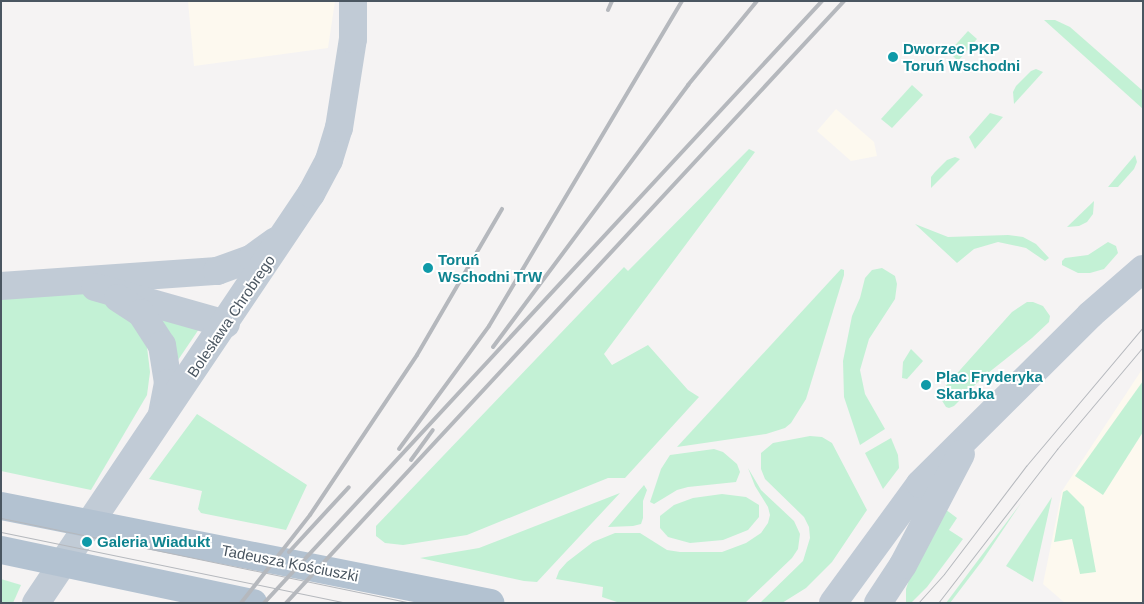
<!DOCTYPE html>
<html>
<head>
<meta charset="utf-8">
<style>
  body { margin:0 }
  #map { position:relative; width:1144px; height:604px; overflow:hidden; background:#f5f3f3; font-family:Arial,sans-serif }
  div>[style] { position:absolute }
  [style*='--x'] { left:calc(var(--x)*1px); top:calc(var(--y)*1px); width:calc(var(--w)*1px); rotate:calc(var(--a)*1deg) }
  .commercial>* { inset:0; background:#fdf9ef }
  .green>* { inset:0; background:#c3f1d5 }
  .secondary>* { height:28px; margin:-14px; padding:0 14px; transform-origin:14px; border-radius:14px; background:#c1cbd6 }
  .primary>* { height:28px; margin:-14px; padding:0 14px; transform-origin:14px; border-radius:14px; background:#b3c2d1 }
  .tram>* { height:1px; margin:-0.5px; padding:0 0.5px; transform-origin:0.5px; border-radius:0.5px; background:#b5b8bd }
  .rail>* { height:4px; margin:-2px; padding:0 2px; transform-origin:2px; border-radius:2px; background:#b5b8bd }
  .dots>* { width:14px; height:14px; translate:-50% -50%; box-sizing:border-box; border:2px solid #fff; border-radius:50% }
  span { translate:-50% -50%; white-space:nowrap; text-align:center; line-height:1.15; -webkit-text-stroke:4px #fff; paint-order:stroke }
  .culture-label { font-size:15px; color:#0d838f; font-weight:700 }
  .left { translate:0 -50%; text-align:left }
  .street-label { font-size:15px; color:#4a5661 }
  .frame { position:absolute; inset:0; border:2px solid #4a5661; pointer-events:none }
</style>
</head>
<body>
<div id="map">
  <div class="commercial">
    <i style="clip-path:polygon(188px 1px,335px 1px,328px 48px,194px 66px)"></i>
    <i style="clip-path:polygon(836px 109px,874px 142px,877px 156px,851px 161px,817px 131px)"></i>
    <i style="clip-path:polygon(1143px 368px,1143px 603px,1065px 603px,1043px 584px,1062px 491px)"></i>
  </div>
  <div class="green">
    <i style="clip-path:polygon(1044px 20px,1055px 20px,1070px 27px,1143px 91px,1143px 109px)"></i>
    <i style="clip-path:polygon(968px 31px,977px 39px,958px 61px,949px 52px)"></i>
    <i style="clip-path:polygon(1036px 69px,1043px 72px,1014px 104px,1013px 92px,1016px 86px,1031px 71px)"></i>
    <i style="clip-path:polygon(912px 85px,923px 95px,892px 128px,881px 119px)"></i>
    <i style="clip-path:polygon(990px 113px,1003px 117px,975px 149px,969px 137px)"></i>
    <i style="clip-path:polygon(749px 149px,755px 152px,604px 354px,612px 365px,648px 345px,688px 390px,699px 397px,625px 478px,608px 478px,467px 535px,403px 545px,385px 543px,376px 536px,376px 526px,624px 267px,628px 271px)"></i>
    <i style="clip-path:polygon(1135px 155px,1137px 162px,1134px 169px,1118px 187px,1108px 187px)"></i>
    <i style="clip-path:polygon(955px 157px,960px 159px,931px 188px,931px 177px,935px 172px,947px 160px)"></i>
    <i style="clip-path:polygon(1094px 201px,1093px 214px,1087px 222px,1079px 226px,1067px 227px)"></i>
    <i style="clip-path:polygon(915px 224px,948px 237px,1008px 235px,1023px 237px,1036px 244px,1049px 258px,1045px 261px,1026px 248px,998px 242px,974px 249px,957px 263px)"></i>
    <i style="clip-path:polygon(1108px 242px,1116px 246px,1118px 253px,1104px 269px,1090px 273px,1078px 273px,1062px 265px,1062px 261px,1065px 258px,1088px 255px)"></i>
    <i style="clip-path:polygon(882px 268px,895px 276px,897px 284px,895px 299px,869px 339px,860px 370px,865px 394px,885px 429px,860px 445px,844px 397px,843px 361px,852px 316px,860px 298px,865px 278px,872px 270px)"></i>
    <i style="clip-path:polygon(841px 269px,844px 270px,844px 275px,806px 399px,791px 423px,785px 428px,766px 434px,677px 447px)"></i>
    <i style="clip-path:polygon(78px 289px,118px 307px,142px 336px,147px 347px,150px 372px,147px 395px,91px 490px,1px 471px,1px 299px)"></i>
    <i style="clip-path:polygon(1027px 302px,1033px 302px,1043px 306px,1050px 316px,1049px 322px,1032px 338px,983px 377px,954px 406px,949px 408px,946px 407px,941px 399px,943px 389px,1012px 312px)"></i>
    <i style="clip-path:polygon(158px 315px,201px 326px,176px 363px)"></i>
    <i style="clip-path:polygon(911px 349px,923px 361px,907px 379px,902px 378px,903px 362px)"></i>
    <i style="clip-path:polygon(1143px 381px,1143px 432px,1103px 495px,1075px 476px)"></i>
    <i style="clip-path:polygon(197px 414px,307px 485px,286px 530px,201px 513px,198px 509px,202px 491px,149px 479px)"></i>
    <i style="clip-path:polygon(810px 436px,822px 437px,832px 443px,867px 510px,832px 562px,806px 588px,782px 603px,760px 603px,803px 561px,810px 538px,809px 527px,804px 517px,765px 479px,761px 469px,761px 453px,773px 443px)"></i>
    <i style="clip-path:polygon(891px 438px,898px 455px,899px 468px,883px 489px,865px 453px)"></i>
    <i style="clip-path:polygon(714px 449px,723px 452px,737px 464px,740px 472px,736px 482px,688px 487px,677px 490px,654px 504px,650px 502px,661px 469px,670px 455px)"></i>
    <i style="clip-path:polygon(748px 468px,761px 490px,794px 521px,800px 534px,798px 549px,792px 558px,745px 603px,620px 603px,602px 597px,603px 587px,556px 579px,559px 571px,567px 562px,593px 542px,615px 533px,640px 533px,667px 550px,680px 552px,722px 552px,746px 543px,761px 533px,768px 523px,770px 515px,768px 507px,755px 486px)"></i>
    <i style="clip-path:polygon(644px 485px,647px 490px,643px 501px,643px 518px,641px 524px,633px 526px,608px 527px)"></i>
    <i style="clip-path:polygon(1067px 490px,1084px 507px,1096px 572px,1080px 574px,1072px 539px,1054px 542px,1063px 492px)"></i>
    <i style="clip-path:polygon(620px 493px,537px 582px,524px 581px,420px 558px,479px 548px)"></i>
    <i style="clip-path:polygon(722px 494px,746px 497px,759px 505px,759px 517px,748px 530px,723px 540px,690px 543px,668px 537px,660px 528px,660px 516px,674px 505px,693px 498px)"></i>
    <i style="clip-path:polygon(1052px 497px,1033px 582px,1006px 566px)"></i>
    <i style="clip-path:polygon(1021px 503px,982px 561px,950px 603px,946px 603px)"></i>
    <i style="clip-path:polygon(945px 509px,957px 518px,949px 530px,963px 539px,927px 587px,911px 603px,906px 603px,906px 589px,912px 571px)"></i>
    <i style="clip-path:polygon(1px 579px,21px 585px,13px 603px,1px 603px)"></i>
  </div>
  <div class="secondary">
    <i style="--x:1;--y:286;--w:217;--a:-4"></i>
    <i style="--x:217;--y:271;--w:37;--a:-20"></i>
    <i style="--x:252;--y:258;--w:29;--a:-36"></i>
    <i style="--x:95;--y:287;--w:136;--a:15.8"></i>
    <i style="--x:118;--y:298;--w:27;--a:33"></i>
    <i style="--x:141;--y:313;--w:38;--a:57"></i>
    <i style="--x:162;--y:345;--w:38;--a:81"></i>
    <i style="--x:168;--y:383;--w:31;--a:101"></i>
    <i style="--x:36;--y:603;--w:493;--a:-56.1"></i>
    <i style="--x:311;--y:194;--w:38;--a:-62"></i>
    <i style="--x:329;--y:160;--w:34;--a:-73"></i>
    <i style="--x:339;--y:128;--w:90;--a:-81.1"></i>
    <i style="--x:353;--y:39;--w:38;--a:-90"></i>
    <i style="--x:833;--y:603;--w:147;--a:-53.8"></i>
    <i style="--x:920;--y:484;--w:240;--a:-44.8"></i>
    <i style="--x:1090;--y:315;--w:70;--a:-41"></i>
    <i style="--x:878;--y:603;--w:45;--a:-56.7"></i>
    <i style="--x:903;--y:565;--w:125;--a:-62.4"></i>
  </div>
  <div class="primary">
    <i style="--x:1;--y:506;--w:499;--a:11.2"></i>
    <i style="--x:1;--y:550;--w:258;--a:11.9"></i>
  </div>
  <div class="tram">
    <i style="--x:1;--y:518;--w:418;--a:11.7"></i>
    <i style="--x:1;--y:532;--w:352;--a:11.6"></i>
    <i style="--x:918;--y:603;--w:39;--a:-48"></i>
    <i style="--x:944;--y:574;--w:136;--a:-52.8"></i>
    <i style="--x:1026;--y:466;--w:182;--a:-49.9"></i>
    <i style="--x:938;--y:603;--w:195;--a:-52.3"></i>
    <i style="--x:1057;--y:449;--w:133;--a:-49.9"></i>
  </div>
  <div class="rail">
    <i style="--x:608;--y:10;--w:10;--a:-66"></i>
    <i style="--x:493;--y:347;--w:327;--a:-53.3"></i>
    <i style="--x:688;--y:85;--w:109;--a:-50.6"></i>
    <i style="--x:399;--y:449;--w:152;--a:-53.8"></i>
    <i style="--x:489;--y:326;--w:378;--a:-59.3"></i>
    <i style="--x:411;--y:460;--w:37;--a:-54"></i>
    <i style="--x:289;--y:552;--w:88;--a:-47.3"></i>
    <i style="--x:241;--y:603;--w:112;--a:-51.9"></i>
    <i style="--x:310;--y:515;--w:192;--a:-56.2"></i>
    <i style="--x:417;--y:355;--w:169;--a:-59.8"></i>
    <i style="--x:264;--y:603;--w:821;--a:-47.17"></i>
    <i style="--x:286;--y:603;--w:821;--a:-47.17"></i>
  </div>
  <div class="dots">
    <i style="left:893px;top:57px;background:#0f9aa8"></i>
    <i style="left:428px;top:268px;background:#0f9aa8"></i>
    <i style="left:926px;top:385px;background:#0f9aa8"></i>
    <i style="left:87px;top:542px;background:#0f9aa8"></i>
  </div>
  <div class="culture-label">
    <span class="left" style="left:903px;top:57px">Dworzec PKP<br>Toruń Wschodni</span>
    <span class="left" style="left:438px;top:268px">Toruń<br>Wschodni TrW</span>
    <span class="left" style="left:936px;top:385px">Plac Fryderyka<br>Skarbka</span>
    <span class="left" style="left:97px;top:542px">Galeria Wiadukt</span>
  </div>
  <div class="street-label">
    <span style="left:231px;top:316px;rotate:-56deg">Bolesława Chrobrego</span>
    <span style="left:290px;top:563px;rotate:11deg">Tadeusza Kościuszki</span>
  </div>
  <div class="frame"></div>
</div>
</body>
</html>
